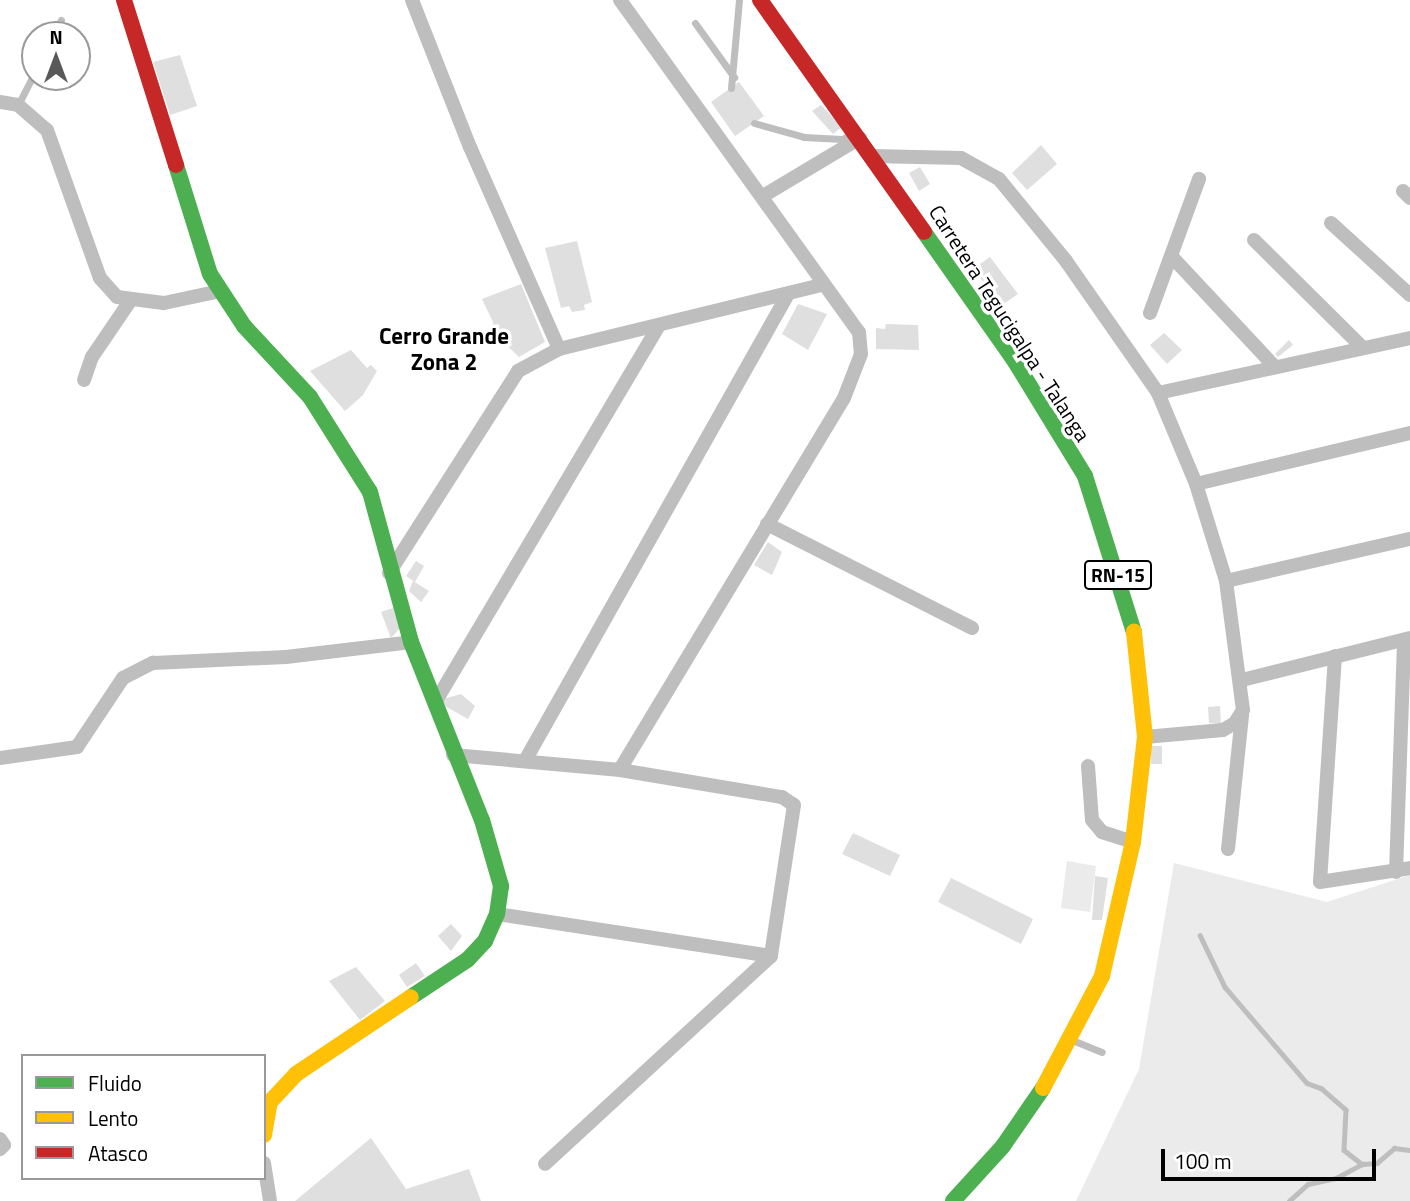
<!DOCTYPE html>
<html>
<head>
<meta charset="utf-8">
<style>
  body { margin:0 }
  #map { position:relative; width:1410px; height:1201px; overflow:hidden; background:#fff; font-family:"Titillium Web",sans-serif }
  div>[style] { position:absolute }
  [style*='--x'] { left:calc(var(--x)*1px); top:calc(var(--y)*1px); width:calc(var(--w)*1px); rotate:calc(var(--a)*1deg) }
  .green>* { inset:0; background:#ebebeb }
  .stream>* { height:4.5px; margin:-2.25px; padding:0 2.25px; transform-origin:2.25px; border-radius:2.25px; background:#bebebe }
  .building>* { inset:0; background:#dfdfdf }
  .lane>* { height:7px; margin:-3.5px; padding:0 3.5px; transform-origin:3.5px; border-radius:3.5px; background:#bebebe }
  .street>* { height:14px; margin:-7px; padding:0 7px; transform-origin:7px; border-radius:7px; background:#bebebe }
  .fast>* { height:16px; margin:-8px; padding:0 8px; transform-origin:8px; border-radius:8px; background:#4caf50 }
  .slow>* { height:16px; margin:-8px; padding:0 8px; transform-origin:8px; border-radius:8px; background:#ffc107 }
  .jam>* { height:16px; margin:-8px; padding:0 8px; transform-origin:8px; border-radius:8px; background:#c62828 }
  span { translate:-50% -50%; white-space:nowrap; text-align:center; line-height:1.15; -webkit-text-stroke:7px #fff; paint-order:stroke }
  .shield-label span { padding:2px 5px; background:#fff; border:2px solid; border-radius:5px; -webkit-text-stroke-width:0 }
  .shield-label { font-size:19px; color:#000; font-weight:700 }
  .street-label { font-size:21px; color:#000 }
  .neighbourhood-label { font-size:23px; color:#000; font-weight:700 }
  .legend { position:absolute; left:21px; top:1054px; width:245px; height:126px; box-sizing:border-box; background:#fff; border:2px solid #999; margin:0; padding:9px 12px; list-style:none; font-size:21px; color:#000 }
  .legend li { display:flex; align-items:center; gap:14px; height:35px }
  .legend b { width:35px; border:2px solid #999 }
  .north { position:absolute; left:21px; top:21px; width:70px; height:70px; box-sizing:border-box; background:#fff; border:2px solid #999; border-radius:50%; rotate:0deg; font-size:19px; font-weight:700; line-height:28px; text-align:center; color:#000 }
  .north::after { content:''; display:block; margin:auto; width:24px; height:32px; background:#595959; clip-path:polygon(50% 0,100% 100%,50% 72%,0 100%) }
  .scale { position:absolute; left:1161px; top:1149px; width:215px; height:32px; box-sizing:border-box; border:4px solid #000; border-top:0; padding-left:9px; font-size:21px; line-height:24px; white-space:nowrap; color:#000; -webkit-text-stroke:5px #fff; paint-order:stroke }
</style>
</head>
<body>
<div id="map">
  <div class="green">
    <i style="clip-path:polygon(1067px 861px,1096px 866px,1090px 912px,1061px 908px)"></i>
    <i style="clip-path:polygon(1174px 863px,1327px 902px,1410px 875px,1410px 1201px,1076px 1201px,1139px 1069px)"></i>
  </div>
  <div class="stream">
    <i style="--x:1200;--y:935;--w:58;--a:64.3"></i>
    <i style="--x:1225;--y:987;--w:126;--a:49.5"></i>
    <i style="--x:1307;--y:1083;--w:15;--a:20"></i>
    <i style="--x:1321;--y:1088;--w:33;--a:41"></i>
    <i style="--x:1346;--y:1110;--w:40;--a:92.9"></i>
    <i style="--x:1344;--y:1150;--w:23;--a:38"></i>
    <i style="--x:1289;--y:1201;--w:25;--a:-42"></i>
    <i style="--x:1308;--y:1184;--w:29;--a:-12"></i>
    <i style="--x:1336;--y:1178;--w:30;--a:-28"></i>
    <i style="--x:1362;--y:1164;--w:15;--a:-4"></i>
    <i style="--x:1377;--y:1163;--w:23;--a:-41"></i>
    <i style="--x:1394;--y:1148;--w:16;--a:7"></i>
  </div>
  <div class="building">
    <i style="clip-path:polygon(180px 55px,197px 106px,170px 115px,153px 62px)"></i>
    <i style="clip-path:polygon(739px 82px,764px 116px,735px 136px,711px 102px)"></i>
    <i style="clip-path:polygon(821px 105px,842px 127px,833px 134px,812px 111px)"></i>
    <i style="clip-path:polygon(1041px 145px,1057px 164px,1027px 190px,1012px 173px)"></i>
    <i style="clip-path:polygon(920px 167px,930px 184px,919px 191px,909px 173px)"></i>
    <i style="clip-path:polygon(577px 241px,592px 302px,584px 305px,585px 310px,572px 312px,569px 306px,561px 308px,545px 248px)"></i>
    <i style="clip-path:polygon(990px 257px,1018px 294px,1002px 305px,973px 269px)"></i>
    <i style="clip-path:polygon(521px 284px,545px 342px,519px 357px,492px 331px,493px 322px,482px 299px)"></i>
    <i style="clip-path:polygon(798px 304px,827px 314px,808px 350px,782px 334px)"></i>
    <i style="clip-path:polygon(886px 324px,918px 325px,919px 350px,876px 349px,876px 328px,885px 329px)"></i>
    <i style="clip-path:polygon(1164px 333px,1182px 350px,1167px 364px,1150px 345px)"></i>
    <i style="clip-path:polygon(1289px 340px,1293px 345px,1278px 357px,1275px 354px)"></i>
    <i style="clip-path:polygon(351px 350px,367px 368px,371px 365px,377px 371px,363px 395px,345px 411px,310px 371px)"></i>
    <i style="clip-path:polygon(768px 542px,782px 552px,772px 575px,754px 565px)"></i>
    <i style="clip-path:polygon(416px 561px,424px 566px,415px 582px,406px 576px)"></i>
    <i style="clip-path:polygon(413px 581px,429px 591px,421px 602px,409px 591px)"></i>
    <i style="clip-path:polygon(393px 608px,400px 628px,391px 638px,381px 612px)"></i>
    <i style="clip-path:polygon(461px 694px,475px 706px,468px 719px,436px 701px)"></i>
    <i style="clip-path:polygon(1220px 706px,1221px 724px,1209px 723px,1208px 707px)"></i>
    <i style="clip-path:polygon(1151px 746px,1162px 746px,1162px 764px,1151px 764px)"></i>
    <i style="clip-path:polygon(853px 833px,900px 855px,890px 876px,842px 854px)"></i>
    <i style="clip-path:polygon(1095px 876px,1108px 878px,1102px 920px,1092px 920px)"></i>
    <i style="clip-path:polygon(951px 878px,1033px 919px,1021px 944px,938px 902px)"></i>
    <i style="clip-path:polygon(451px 924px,462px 936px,451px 951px,438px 936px)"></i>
    <i style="clip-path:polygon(416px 963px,425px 976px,407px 987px,399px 975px)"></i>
    <i style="clip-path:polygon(356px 967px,385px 1001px,360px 1020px,329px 981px)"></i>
    <i style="clip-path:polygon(371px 1138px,406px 1189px,469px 1169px,481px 1201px,295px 1201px)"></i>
  </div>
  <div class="lane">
    <i style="--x:695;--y:23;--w:67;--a:54.2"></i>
    <i style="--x:53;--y:35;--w:17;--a:-62"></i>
    <i style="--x:731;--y:88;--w:88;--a:-84.8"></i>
    <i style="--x:18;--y:105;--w:38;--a:-63"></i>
    <i style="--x:754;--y:123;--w:52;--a:15.6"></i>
    <i style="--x:804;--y:137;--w:38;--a:3"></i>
    <i style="--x:842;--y:139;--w:11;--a:-27"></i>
    <i style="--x:1072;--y:1040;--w:32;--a:22"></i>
  </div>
  <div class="street">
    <i style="--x:412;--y:0;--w:158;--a:68.5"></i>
    <i style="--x:470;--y:147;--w:221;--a:66.2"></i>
    <i style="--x:620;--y:0;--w:409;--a:54.3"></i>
    <i style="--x:859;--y:332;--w:22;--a:85"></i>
    <i style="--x:861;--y:354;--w:47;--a:111.1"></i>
    <i style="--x:844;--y:398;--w:434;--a:121.1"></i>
    <i style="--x:0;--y:102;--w:18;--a:9"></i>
    <i style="--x:18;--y:105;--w:38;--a:41"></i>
    <i style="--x:47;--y:130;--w:157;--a:70.3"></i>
    <i style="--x:100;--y:278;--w:25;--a:48"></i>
    <i style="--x:117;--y:297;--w:47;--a:7.3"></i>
    <i style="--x:164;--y:303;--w:57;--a:-12.1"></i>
    <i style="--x:872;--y:156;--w:89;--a:1.3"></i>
    <i style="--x:961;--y:158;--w:43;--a:28.9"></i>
    <i style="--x:999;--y:179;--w:106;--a:50.7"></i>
    <i style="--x:1066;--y:261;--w:161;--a:55.1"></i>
    <i style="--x:1158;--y:393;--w:99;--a:67.3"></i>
    <i style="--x:1196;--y:484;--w:102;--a:72.8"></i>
    <i style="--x:1226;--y:581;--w:130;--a:82.5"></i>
    <i style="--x:1243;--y:710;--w:15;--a:122"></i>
    <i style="--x:1235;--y:723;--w:14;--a:150"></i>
    <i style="--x:1223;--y:730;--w:78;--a:174.9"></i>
    <i style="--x:1403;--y:191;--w:10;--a:45"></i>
    <i style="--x:763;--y:196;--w:113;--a:-30.9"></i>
    <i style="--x:1331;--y:223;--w:107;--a:42.3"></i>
    <i style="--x:1254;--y:240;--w:152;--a:44.7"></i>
    <i style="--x:1173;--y:258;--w:149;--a:46.9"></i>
    <i style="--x:1150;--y:313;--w:143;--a:-69.9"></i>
    <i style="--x:84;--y:380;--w:24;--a:-71"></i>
    <i style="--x:92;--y:357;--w:68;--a:-55.8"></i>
    <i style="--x:1158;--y:393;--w:258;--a:-12.3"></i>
    <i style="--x:1196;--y:484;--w:220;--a:-13.4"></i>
    <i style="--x:767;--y:524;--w:230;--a:26.9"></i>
    <i style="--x:389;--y:573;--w:240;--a:-57.4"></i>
    <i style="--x:518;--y:371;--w:47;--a:-28.2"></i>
    <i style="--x:559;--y:349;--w:271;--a:-13.7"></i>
    <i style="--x:1226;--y:581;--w:189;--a:-12.9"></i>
    <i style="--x:1335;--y:656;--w:226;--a:93.8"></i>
    <i style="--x:1320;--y:882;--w:91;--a:-8.8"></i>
    <i style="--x:1242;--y:680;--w:173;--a:-14"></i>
    <i style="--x:436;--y:701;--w:435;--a:-59.3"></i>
    <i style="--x:453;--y:755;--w:168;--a:5.1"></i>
    <i style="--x:620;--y:770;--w:164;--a:9.5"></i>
    <i style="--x:782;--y:797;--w:14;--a:34"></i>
    <i style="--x:794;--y:805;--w:153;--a:98.7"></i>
    <i style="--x:771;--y:956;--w:307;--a:137.4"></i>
    <i style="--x:0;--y:758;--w:78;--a:-8.1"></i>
    <i style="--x:77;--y:747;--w:83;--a:-56.3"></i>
    <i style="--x:123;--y:678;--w:34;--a:-27"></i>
    <i style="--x:153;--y:663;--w:133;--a:-2.6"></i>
    <i style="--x:286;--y:657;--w:126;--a:-6.8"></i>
    <i style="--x:526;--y:759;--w:531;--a:-60.59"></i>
    <i style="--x:1088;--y:766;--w:54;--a:85.8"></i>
    <i style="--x:1092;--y:820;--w:16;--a:50"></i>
    <i style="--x:1102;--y:832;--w:33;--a:18"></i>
    <i style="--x:1228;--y:849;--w:135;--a:-84"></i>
    <i style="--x:1396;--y:872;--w:232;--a:-88"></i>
    <i style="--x:497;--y:914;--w:277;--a:8.7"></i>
    <i style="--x:0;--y:1139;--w:7;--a:56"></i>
    <i style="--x:4;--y:1145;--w:6;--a:135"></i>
    <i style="--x:264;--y:1163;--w:38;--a:81"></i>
  </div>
  <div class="fast">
    <i style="--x:176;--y:165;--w:114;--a:72.7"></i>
    <i style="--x:210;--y:274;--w:62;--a:56.8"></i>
    <i style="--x:244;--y:326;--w:97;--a:47.1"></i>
    <i style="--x:310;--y:397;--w:112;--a:57.7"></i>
    <i style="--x:370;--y:492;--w:156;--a:74.7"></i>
    <i style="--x:411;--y:642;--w:192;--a:68.3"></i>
    <i style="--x:482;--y:820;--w:69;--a:73.9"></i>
    <i style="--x:501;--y:886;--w:28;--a:98"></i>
    <i style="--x:497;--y:914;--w:30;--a:114"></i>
    <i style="--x:485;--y:941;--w:26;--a:133"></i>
    <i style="--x:467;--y:960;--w:67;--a:146.5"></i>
    <i style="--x:924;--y:232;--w:156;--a:54.9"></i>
    <i style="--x:1014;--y:360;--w:136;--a:58.5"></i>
    <i style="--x:1085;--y:476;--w:164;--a:72.6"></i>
    <i style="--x:953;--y:1201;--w:74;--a:-47.7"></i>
    <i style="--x:1003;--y:1146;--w:70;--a:-55.4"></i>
  </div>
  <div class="slow">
    <i style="--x:1043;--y:1088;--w:127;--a:-62.2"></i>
    <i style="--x:1102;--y:976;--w:138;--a:-77"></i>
    <i style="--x:1133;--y:842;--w:106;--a:-83.5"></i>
    <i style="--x:1145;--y:737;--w:106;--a:-96"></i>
    <i style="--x:264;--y:1135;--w:34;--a:-80"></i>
    <i style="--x:270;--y:1102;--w:38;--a:-47"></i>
    <i style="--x:296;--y:1074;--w:138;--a:-33.8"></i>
  </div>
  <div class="jam">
    <i style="--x:124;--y:0;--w:173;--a:72.5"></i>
    <i style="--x:760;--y:0;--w:284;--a:54.7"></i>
  </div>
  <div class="shield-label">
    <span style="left:1118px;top:575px">RN-15</span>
  </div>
  <div class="street-label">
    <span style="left:1010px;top:323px;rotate:57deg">Carretera Tegucigalpa - Talanga</span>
  </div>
  <div class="neighbourhood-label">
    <span style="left:444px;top:349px">Cerro Grande<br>Zona 2</span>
  </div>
  <ul class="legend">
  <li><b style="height:9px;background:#4caf50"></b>Fluido</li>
  <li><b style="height:9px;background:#ffc107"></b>Lento</li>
  <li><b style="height:9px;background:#c62828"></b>Atasco</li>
  </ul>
  <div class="north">N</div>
  <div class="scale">100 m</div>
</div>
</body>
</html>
